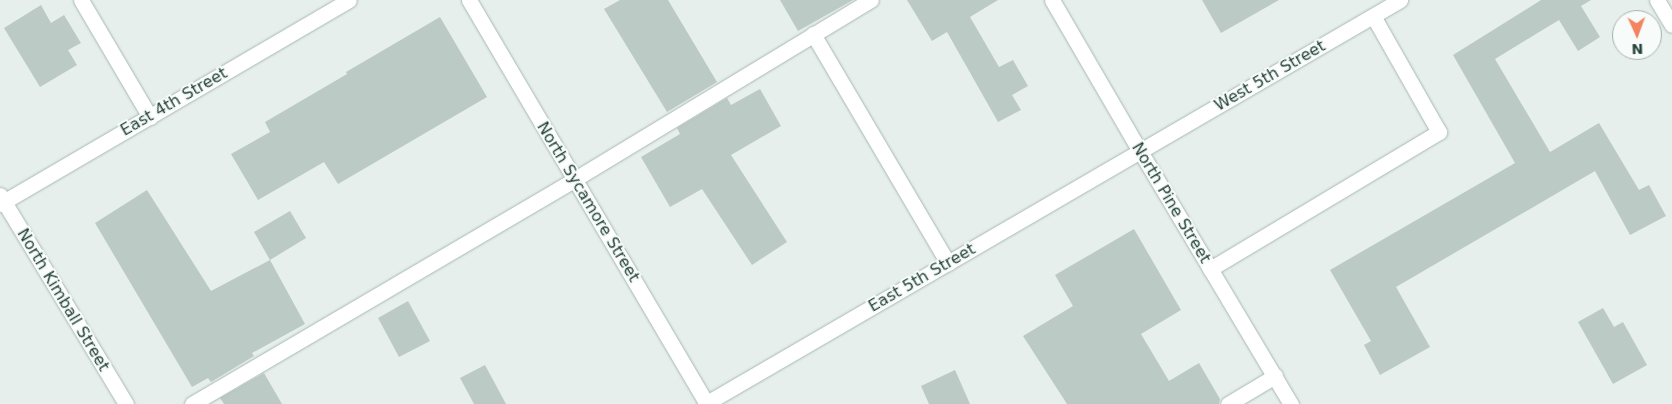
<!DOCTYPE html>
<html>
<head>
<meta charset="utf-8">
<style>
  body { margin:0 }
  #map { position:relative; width:1672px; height:404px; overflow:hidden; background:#e6efeb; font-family:"DejaVu Sans",sans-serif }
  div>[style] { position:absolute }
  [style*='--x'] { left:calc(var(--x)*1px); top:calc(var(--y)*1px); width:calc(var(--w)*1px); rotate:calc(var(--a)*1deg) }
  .building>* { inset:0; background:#bbcac4 }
  .roads { filter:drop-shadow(0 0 1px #a8b8b2) drop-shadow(0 0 1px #a8b8b2) }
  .lane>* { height:15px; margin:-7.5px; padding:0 7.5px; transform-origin:7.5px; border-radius:7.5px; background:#fff }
  .street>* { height:15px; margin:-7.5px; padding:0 7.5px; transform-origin:7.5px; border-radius:7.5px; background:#fff }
  .secondary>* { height:15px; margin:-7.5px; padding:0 7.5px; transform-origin:7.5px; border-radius:7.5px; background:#fff }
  span { translate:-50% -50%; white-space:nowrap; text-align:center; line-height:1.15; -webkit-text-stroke:4px #f7fbf9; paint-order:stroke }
  .street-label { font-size:16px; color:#24423a }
  .north { position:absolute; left:1612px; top:10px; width:50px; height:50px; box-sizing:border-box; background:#f7fbf9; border:1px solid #a3b1ad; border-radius:50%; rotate:178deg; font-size:14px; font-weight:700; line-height:20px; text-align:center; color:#24423a }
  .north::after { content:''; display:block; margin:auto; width:18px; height:22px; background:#f4845f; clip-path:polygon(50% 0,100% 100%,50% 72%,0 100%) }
</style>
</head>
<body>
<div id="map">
  <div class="building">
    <i style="clip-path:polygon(620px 0,668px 0,717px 82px,667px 112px,604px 9px)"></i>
    <i style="clip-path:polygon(780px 0,853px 0,798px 31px)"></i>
    <i style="clip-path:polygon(907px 0,998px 0,970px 17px,999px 67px,1013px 60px,1028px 86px,1012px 95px,1021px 110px,998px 122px,947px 32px,932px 41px)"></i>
    <i style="clip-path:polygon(1202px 0,1279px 0,1221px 33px)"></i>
    <i style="clip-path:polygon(1541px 0,1591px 0,1581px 6px,1600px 37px,1578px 51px,1559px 20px,1495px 59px,1550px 152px,1599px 123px,1639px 190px,1649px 185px,1666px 216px,1630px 235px,1595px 171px,1396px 287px,1430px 347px,1380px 375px,1364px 345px,1371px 341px,1330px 270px,1515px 163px,1453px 55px)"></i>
    <i style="clip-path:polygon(41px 5px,51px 23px,64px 15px,81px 43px,68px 50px,77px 65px,40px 87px,4px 28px)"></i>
    <i style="clip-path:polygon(440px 17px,487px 97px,338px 184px,324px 162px,258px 200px,231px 154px,270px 132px,265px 122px,347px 74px,346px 72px)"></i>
    <i style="clip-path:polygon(760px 89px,781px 126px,731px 155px,787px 242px,752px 265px,702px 189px,670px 207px,641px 157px,680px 134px,677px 128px,727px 98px,731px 105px)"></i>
    <i style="clip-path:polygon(147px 190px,211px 291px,270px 260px,305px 324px,252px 353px,254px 356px,211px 382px,208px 378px,192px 387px,95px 223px)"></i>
    <i style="clip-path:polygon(290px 211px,306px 238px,270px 260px,254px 232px)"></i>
    <i style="clip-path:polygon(1134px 229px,1181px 310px,1141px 334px,1169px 381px,1199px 363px,1220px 399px,1219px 404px,1067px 404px,1023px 336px,1073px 306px,1055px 275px)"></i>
    <i style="clip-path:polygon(408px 301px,430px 341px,399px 357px,378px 318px)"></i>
    <i style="clip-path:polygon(1603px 308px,1614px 327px,1623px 322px,1647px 365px,1613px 384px,1578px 322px)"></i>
    <i style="clip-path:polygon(485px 365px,506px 404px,474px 404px,460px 378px)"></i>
    <i style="clip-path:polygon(955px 370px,970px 404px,929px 404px,921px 386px)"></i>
    <i style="clip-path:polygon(264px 373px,282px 404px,224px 404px,220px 398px)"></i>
  </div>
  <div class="roads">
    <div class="lane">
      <i style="--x:81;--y:0;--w:136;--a:59.5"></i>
      <i style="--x:813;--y:34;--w:266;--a:59.5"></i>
      <i style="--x:1210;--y:269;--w:267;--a:-30.9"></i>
      <i style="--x:1439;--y:132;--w:133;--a:-119.6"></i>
      <i style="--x:192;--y:404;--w:444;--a:-30.4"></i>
      <i style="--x:575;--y:179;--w:346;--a:-31.2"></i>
      <i style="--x:1228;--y:404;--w:55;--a:-30.8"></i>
    </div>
    <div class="street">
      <i style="--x:1052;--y:0;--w:175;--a:59.8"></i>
      <i style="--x:1140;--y:151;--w:295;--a:59.2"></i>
      <i style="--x:1657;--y:0;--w:29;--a:59"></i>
      <i style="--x:0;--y:195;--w:244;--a:58.9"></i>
      <i style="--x:705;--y:404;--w:804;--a:-30.17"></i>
    </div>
    <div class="secondary">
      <i style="--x:469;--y:0;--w:469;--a:59.5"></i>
      <i style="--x:0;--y:204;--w:404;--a:-30.3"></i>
    </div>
  </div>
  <div class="street-label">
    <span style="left:1270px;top:76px;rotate:-30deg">West 5th Street</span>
    <span style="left:174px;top:102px;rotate:-30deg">East 4th Street</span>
    <span style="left:588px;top:202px;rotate:59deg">North Sycamore Street</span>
    <span style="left:1171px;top:203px;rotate:59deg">North Pine Street</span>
    <span style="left:922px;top:278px;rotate:-30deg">East 5th Street</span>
    <span style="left:63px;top:300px;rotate:59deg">North Kimball Street</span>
  </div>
  <div class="north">N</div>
</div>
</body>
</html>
